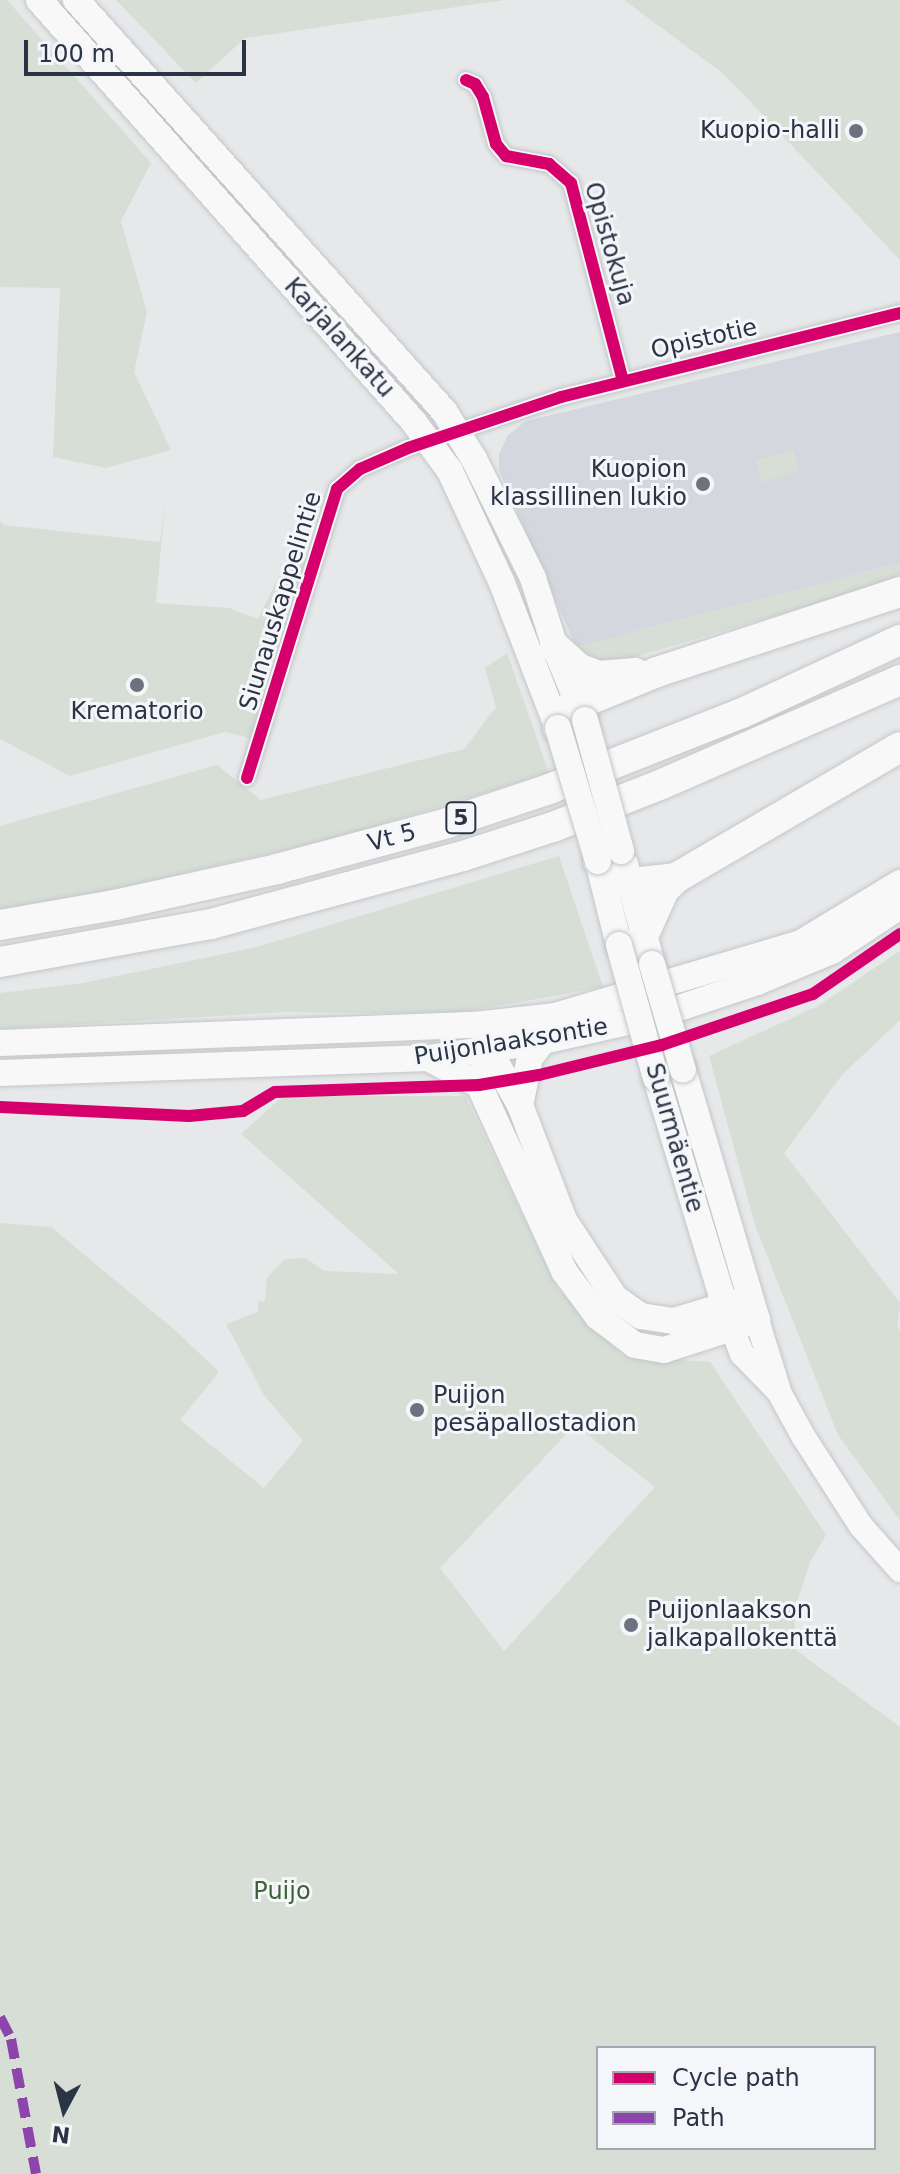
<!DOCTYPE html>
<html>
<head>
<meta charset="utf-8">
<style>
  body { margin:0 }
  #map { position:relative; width:900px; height:2174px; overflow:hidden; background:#e6e8ea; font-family:"DejaVu Sans",sans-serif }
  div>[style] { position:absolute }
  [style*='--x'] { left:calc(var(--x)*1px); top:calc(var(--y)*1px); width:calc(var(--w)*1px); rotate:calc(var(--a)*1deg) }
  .built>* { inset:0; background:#d4d7dd }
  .green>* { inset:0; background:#d6ded6 }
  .roads { filter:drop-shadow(0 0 2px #c4c6c8) drop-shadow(0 0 2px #c4c6c8) }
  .minor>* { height:16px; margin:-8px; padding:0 8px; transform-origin:8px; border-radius:8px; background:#f5f6f7 }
  .secondary>* { height:24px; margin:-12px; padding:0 12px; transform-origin:12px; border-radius:12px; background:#f8f8f8 }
  .primary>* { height:26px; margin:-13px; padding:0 13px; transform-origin:13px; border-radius:13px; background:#f8f8f8 }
  .motorway>* { height:30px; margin:-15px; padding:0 15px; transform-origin:15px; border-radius:15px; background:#f8f8f8 }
  .bridges { filter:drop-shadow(0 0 2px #c2c5c8) drop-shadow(0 0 2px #c2c5c8) }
  .primary-bridge>* { height:26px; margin:-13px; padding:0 13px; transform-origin:13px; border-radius:13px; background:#f8f8f8 }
  .quiet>* { height:10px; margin-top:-5px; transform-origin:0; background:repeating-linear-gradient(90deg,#8e44ad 0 20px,transparent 0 30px) }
  .cycleway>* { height:12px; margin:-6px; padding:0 6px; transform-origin:6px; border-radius:6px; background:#d6006c }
  .dots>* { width:22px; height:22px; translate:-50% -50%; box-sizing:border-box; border:4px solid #f4f6f9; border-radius:50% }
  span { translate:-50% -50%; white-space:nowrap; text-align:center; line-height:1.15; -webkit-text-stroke:6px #f4f6f9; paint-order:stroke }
  .shield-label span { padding:2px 6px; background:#f4f6f9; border:2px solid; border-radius:6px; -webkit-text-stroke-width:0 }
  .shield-label { font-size:22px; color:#2b3445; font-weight:700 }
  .poi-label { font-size:24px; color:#2b3445 }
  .right { translate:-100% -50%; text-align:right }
  .left { translate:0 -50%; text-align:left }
  .street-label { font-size:24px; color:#2b3445 }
  .park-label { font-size:24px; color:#3f6138 }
  .legend { position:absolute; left:596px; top:2046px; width:280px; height:104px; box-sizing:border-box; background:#f4f6f9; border:2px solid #a4a8b1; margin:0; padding:10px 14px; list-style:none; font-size:24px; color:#2b3445 }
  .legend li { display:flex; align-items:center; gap:16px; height:40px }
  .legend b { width:40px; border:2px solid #a4a8b1 }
  .north { position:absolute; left:24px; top:2070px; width:80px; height:80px; -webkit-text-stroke:6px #f4f6f9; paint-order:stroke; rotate:187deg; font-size:22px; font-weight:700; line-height:32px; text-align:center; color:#2b3445 }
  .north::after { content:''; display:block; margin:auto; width:28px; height:36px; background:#2b3445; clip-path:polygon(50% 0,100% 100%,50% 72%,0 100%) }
  .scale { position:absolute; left:24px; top:40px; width:222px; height:36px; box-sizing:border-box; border:4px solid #2b3445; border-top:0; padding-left:10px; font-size:24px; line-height:28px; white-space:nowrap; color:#2b3445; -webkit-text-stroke:6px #f4f6f9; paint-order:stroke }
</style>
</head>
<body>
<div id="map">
  <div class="built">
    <i style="clip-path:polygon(900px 332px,900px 563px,576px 647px,499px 470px,499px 454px,508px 435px,526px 421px)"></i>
  </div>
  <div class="green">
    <i style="clip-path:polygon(0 0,7px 0,151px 163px,121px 221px,147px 312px,134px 372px,171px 450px,106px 468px,53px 457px,60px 288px,0 287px)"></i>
    <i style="clip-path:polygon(116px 0,504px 0,245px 38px,196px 83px)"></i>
    <i style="clip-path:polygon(624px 0,900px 0,900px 260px,725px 75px)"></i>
    <i style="clip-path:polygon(794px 450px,799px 472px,761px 482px,756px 460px)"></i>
    <i style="clip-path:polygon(165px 502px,156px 603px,229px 608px,258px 619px,291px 552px,315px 561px,261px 741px,225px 732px,70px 776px,0 739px,0 521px,4px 525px,160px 542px)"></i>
    <i style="clip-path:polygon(900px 563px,900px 579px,617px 662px,588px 659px,576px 647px)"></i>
    <i style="clip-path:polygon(507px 653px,549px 773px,337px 838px,0 915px,0 826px,217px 765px,261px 800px,464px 749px,496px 707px,485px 668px)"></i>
    <i style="clip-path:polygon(559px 856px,603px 987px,451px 1014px,285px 1012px,0 1029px,0 993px,83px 983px,257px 947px)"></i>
    <i style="clip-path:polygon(900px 951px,900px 1020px,842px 1075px,784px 1153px,900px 1303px,897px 1327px,900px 1331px,900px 1520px,838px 1435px,755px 1225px,709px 1056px,818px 1006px)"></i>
    <i style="clip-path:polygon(evenodd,283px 1096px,465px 1096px,557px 1288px,623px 1356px,710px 1362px,826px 1535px,810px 1562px,794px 1612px,796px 1650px,900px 1727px,900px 2174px,0 2174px,0 1223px,51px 1227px,176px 1331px,219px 1372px,180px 1420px,264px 1488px,303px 1441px,264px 1395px,226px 1324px,258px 1312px,258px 1302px,265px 1301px,267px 1278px,285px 1259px,306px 1258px,324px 1271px,399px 1274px,241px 1134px,283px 1096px,575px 1425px,655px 1487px,504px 1651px,440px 1568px,575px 1425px,283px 1096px,598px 2048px,874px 2048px,874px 2148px,598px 2148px,598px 2048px)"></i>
  </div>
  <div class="roads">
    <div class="minor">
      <i style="--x:466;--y:80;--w:10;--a:24"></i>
      <i style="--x:475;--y:84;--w:15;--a:58"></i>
      <i style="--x:483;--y:97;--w:49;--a:74.5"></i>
      <i style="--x:496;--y:144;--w:16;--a:50"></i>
      <i style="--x:506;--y:156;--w:44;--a:10.5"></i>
      <i style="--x:549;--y:164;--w:29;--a:41"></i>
      <i style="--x:571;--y:183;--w:205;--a:75.3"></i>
      <i style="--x:247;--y:778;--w:303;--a:-72.7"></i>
      <i style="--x:337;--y:489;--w:30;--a:-41"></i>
      <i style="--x:360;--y:469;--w:52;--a:-23.6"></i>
      <i style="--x:408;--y:448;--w:161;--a:-18.4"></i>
      <i style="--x:561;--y:397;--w:349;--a:-13.9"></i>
    </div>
    <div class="secondary">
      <i style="--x:757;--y:1320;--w:77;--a:72.7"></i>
      <i style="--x:780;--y:1394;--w:48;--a:61.3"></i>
      <i style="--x:803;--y:1436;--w:107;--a:57.2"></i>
      <i style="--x:861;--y:1526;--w:59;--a:48.4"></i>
      <i style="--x:732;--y:1328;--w:28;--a:69"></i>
      <i style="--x:742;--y:1354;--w:49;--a:45.8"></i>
    </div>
    <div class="primary">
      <i style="--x:39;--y:0;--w:563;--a:48.38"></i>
      <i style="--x:413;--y:421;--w:62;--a:53.5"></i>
      <i style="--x:450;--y:471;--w:123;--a:65.1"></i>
      <i style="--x:502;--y:583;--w:155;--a:68.9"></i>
      <i style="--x:76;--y:0;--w:552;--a:48.16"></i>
      <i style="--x:444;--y:411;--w:57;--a:58"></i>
      <i style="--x:474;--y:459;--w:133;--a:63.6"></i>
      <i style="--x:533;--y:578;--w:72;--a:72.3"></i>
      <i style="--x:555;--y:647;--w:79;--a:67.7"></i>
      <i style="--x:598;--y:861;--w:87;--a:76"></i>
      <i style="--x:625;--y:864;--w:104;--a:74.9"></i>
      <i style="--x:487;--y:1035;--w:15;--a:82"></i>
      <i style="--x:489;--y:1050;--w:36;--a:106"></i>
      <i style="--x:479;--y:1085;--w:205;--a:65.4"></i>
      <i style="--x:564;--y:1271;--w:57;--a:53.5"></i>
      <i style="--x:598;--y:1317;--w:46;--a:37.1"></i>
      <i style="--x:635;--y:1345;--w:29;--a:10"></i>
      <i style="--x:664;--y:1350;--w:98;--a:-17.9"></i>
      <i style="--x:757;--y:1320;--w:261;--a:-106.5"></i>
      <i style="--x:0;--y:1043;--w:475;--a:-2.2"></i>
      <i style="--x:475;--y:1025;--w:81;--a:-6.4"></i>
      <i style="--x:555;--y:1016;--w:257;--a:-16.5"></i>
      <i style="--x:801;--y:943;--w:116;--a:-31.2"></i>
      <i style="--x:489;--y:1050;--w:63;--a:60.6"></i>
      <i style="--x:520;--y:1105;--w:123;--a:69.1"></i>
      <i style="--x:564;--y:1220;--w:93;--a:56.8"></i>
      <i style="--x:615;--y:1298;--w:32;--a:35"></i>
      <i style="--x:641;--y:1316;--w:33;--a:9"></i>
      <i style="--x:674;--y:1321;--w:79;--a:-16.8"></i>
      <i style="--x:428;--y:1058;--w:58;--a:27.9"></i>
      <i style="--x:0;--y:1073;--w:428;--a:-2"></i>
      <i style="--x:428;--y:1058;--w:116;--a:-8.4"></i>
      <i style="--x:543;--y:1041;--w:115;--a:-12.6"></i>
      <i style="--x:655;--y:1016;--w:108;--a:-18.4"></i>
      <i style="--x:757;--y:982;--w:81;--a:-22.5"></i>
      <i style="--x:832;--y:951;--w:82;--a:-33.5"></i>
      <i style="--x:656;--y:1078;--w:253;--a:73.2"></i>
      <i style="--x:520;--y:1105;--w:48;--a:-78"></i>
      <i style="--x:530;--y:1058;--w:21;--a:-53"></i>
    </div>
    <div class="motorway">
      <i style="--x:555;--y:647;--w:31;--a:42"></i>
      <i style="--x:578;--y:668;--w:22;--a:21"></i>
      <i style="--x:599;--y:676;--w:36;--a:-5"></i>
      <i style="--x:558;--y:728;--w:11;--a:-80"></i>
      <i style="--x:560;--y:717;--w:13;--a:-45"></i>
      <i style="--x:569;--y:708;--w:95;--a:-22.2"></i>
      <i style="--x:657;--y:672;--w:256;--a:-18.2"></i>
      <i style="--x:598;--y:861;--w:12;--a:55"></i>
      <i style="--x:605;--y:871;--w:29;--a:25"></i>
      <i style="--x:631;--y:883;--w:45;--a:-6.3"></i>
      <i style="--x:0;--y:925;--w:117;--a:-9.9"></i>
      <i style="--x:115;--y:905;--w:166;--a:-12.5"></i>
      <i style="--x:277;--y:869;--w:176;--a:-15.1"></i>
      <i style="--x:447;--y:823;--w:108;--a:-18.4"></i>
      <i style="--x:549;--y:789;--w:207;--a:-21.5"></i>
      <i style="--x:742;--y:713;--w:174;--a:-24.8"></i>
      <i style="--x:644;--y:934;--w:48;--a:-65.6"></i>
      <i style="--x:664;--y:890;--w:17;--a:-45"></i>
      <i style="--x:676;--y:878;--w:259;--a:-30.3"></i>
      <i style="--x:0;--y:962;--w:214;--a:-10.2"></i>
      <i style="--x:211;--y:924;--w:261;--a:-15.1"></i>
      <i style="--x:463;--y:856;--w:95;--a:-17.9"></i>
      <i style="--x:553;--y:827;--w:117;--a:-21.5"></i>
      <i style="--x:662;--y:784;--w:260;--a:-23.6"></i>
    </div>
  </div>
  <div class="bridges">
    <div class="primary-bridge">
      <i style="--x:585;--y:720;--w:136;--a:74.6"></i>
      <i style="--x:558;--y:728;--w:139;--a:73.3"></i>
      <i style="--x:619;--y:945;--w:138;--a:74.5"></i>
      <i style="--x:652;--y:964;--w:110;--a:73.7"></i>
    </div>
  </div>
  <div class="quiet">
    <i style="--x:0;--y:2017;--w:25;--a:63"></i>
    <i style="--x:11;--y:2039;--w:137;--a:79.5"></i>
  </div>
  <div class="cycleway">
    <i style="--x:466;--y:80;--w:10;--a:24"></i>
    <i style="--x:475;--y:84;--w:15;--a:58"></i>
    <i style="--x:483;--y:97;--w:49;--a:74.5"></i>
    <i style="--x:496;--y:144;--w:16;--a:50"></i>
    <i style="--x:506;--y:156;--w:44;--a:10.5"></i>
    <i style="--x:549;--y:164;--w:29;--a:41"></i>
    <i style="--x:571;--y:183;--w:205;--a:75.3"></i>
    <i style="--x:247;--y:778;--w:303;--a:-72.7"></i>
    <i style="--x:337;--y:489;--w:30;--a:-41"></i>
    <i style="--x:360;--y:469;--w:52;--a:-23.6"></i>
    <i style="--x:408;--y:448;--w:161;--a:-18.4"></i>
    <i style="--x:561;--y:397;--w:349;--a:-13.9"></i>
    <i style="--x:0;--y:1107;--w:189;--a:2.7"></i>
    <i style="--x:189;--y:1116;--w:54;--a:-5.3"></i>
    <i style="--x:243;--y:1111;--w:37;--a:-31"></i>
    <i style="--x:275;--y:1092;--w:204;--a:-2"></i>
    <i style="--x:479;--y:1085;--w:61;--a:-9.5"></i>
    <i style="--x:539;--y:1075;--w:127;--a:-13.7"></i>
    <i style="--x:662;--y:1045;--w:159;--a:-18.7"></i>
    <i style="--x:813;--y:994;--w:106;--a:-34.6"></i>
  </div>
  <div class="dots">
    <i style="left:856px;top:131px;background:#6c737f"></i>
    <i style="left:703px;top:484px;background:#6c737f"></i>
    <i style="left:137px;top:685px;background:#6c737f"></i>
    <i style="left:417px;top:1410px;background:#6c737f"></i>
    <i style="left:631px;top:1625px;background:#6c737f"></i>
  </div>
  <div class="shield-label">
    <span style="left:461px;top:818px">5</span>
  </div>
  <div class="poi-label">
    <span class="right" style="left:840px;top:131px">Kuopio-halli</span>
    <span class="right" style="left:687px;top:484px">Kuopion<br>klassillinen lukio</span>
    <span style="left:137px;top:712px">Krematorio</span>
    <span class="left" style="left:433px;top:1410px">Puijon<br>pesäpallostadion</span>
    <span class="left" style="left:647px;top:1625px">Puijonlaakson<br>jalkapallokenttä</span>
  </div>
  <div class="street-label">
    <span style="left:609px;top:244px;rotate:74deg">Opistokuja</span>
    <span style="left:339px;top:338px;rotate:48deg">Karjalankatu</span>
    <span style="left:704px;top:339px;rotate:-13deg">Opistotie</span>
    <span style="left:281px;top:601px;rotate:-73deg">Siunauskappelintie</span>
    <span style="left:392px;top:838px;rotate:-15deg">Vt 5</span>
    <span style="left:511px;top:1042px;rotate:-9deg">Puijonlaaksontie</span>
    <span style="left:674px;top:1138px;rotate:74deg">Suurmäentie</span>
  </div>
  <div class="park-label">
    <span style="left:282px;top:1892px">Puijo</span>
  </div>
  <ul class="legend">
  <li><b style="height:10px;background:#d6006c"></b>Cycle path</li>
  <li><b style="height:10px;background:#8e44ad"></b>Path</li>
  </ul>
  <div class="north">N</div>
  <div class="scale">100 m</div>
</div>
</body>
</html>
